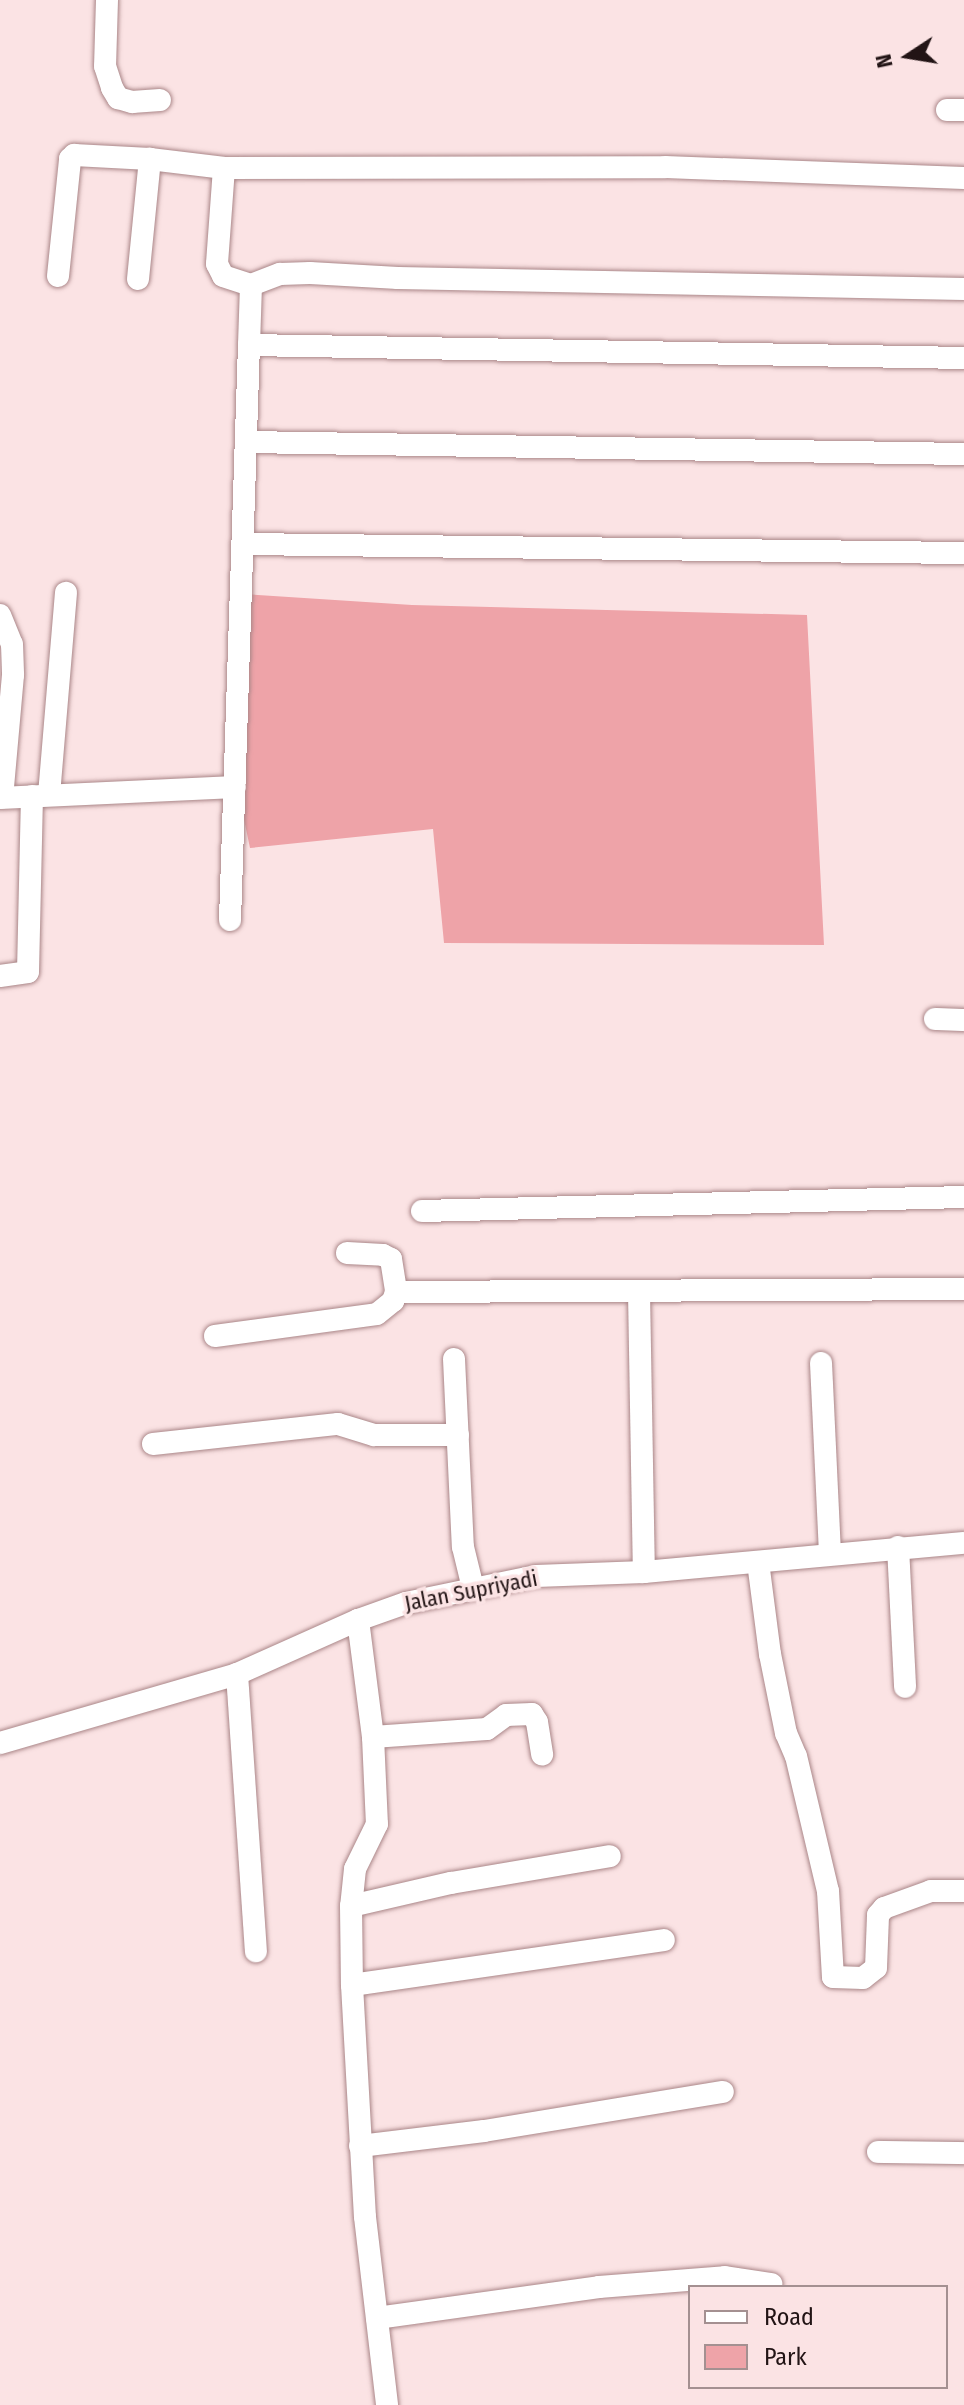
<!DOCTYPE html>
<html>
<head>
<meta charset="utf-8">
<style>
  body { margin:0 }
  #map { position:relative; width:964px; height:2405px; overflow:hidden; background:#fbe3e4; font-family:"Fira Sans Condensed",sans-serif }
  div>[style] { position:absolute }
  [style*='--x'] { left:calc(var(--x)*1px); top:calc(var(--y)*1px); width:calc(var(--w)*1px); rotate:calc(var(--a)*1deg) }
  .green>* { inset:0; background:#eea3a8 }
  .roads { filter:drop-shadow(0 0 2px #aa8688) drop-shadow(0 0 2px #aa8688) }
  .minor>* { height:22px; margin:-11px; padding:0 11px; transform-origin:11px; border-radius:11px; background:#fff }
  span { translate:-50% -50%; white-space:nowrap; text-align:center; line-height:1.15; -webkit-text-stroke:7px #fbe3e4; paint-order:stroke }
  .street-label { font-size:22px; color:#221415 }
  .legend { position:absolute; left:688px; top:2285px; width:260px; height:104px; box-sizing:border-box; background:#fbe3e4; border:2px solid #a49091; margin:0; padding:10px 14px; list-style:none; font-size:24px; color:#221415 }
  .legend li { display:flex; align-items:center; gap:16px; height:40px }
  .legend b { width:40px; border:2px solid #a49091 }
  .north { position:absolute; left:868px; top:16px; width:80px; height:80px; -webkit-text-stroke:6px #fbe3e4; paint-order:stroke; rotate:258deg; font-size:22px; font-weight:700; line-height:32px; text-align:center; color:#221415 }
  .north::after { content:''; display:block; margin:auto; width:28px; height:36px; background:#221415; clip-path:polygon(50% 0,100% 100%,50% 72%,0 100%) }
</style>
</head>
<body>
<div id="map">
  <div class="green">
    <i style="clip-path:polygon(244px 594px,412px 605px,807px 615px,824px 945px,444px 943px,433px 829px,250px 848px,237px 786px)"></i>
  </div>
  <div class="roads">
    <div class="minor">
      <i style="--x:107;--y:0;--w:66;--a:91.7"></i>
      <i style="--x:105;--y:66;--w:23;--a:72"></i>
      <i style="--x:112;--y:88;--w:12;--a:59"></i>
      <i style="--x:118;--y:98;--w:15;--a:16"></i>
      <i style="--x:132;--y:102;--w:28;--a:-4"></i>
      <i style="--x:947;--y:110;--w:17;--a:0"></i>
      <i style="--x:224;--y:168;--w:96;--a:94.2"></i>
      <i style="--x:217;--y:264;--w:13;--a:63"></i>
      <i style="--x:223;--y:276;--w:29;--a:18"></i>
      <i style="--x:251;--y:285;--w:60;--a:91.9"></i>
      <i style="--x:58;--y:276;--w:118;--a:-84.1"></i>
      <i style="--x:70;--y:159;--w:6;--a:-45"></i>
      <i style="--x:74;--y:155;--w:76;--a:3"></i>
      <i style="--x:150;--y:159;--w:75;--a:6.9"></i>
      <i style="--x:224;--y:168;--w:441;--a:-0.1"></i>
      <i style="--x:665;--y:167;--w:299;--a:2.1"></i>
      <i style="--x:138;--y:279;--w:121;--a:-84.3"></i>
      <i style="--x:251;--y:285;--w:31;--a:-21"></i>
      <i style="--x:280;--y:274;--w:30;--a:-2"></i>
      <i style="--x:310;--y:273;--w:88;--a:3.3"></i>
      <i style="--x:398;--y:278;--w:566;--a:1.11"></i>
      <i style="--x:247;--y:442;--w:717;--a:0.96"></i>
      <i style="--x:244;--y:544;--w:720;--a:0.72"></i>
      <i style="--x:0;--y:615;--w:31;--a:68"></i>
      <i style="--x:12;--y:644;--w:31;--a:88"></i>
      <i style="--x:13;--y:675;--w:123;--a:95.1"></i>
      <i style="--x:49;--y:795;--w:203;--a:-85.2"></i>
      <i style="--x:0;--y:798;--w:235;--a:-2.7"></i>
      <i style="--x:230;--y:920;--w:575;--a:-88.11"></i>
      <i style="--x:249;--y:345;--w:715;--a:1.04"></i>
      <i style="--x:0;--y:976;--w:28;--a:-8"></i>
      <i style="--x:28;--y:972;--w:176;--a:-88.7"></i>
      <i style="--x:935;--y:1019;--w:29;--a:2"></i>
      <i style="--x:422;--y:1211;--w:542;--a:-1.48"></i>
      <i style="--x:347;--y:1253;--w:36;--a:3"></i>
      <i style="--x:383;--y:1255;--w:9;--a:27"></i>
      <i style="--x:391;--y:1259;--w:33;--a:81"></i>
      <i style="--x:396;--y:1292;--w:568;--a:-0.3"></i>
      <i style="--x:639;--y:1292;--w:280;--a:89"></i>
      <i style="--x:215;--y:1336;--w:163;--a:-7.7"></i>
      <i style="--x:377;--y:1314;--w:21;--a:-39"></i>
      <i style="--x:393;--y:1301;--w:9;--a:-72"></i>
      <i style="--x:454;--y:1359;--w:188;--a:87.3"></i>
      <i style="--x:463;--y:1547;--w:42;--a:76.3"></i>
      <i style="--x:821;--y:1363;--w:189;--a:87.3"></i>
      <i style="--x:153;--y:1444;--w:186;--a:-6.2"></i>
      <i style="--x:338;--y:1424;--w:38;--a:17"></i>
      <i style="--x:374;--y:1435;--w:84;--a:0"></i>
      <i style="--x:898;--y:1547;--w:140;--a:87.1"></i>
      <i style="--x:758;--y:1562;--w:93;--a:82.6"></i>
      <i style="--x:770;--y:1654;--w:81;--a:78.6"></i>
      <i style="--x:786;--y:1733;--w:25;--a:67"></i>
      <i style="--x:796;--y:1756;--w:139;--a:76.7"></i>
      <i style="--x:828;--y:1891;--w:86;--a:86.7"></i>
      <i style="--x:833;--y:1977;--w:30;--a:2"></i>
      <i style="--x:863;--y:1978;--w:16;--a:-38"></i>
      <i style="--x:876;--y:1968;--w:53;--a:-87.8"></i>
      <i style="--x:878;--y:1915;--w:9;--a:-49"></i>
      <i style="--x:884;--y:1908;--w:50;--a:-19.9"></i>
      <i style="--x:931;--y:1891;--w:33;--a:0"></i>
      <i style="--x:358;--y:1620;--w:118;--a:82.7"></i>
      <i style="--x:373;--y:1737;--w:87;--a:87.4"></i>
      <i style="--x:377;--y:1824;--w:50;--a:116.1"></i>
      <i style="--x:355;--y:1869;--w:37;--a:96"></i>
      <i style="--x:351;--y:1906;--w:79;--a:89.3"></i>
      <i style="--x:352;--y:1985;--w:232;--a:86.8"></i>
      <i style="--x:365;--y:2217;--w:189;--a:83.3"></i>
      <i style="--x:237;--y:1674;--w:278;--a:86.1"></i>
      <i style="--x:373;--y:1737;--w:114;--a:-4"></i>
      <i style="--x:487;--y:1729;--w:24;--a:-36"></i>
      <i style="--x:506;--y:1715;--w:26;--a:-2"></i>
      <i style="--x:532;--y:1714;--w:9;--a:58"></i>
      <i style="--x:537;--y:1722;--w:33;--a:81"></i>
      <i style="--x:0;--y:1743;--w:247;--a:-16.2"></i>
      <i style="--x:237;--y:1674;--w:133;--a:-24.1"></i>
      <i style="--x:358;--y:1620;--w:51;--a:-19.5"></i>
      <i style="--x:406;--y:1603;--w:133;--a:-11.7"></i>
      <i style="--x:536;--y:1576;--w:108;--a:-2.1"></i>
      <i style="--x:644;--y:1572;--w:321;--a:-5.2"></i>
      <i style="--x:351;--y:1906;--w:103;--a:-13"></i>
      <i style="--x:451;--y:1883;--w:161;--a:-9.6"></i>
      <i style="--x:352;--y:1985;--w:315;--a:-8.2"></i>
      <i style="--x:360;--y:2146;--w:125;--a:-6.9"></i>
      <i style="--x:484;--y:2131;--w:242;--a:-9.3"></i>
      <i style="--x:878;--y:2152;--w:86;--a:0.7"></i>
      <i style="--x:377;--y:2318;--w:224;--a:-7.9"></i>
      <i style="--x:599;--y:2287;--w:126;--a:-4.5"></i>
      <i style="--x:725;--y:2277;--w:47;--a:8.7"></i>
    </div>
  </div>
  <div class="street-label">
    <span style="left:471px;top:1591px;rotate:-11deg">Jalan Supriyadi</span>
  </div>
  <ul class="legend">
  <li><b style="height:10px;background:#fff"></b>Road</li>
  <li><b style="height:22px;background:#eea3a8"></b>Park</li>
  </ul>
  <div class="north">N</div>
</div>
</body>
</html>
